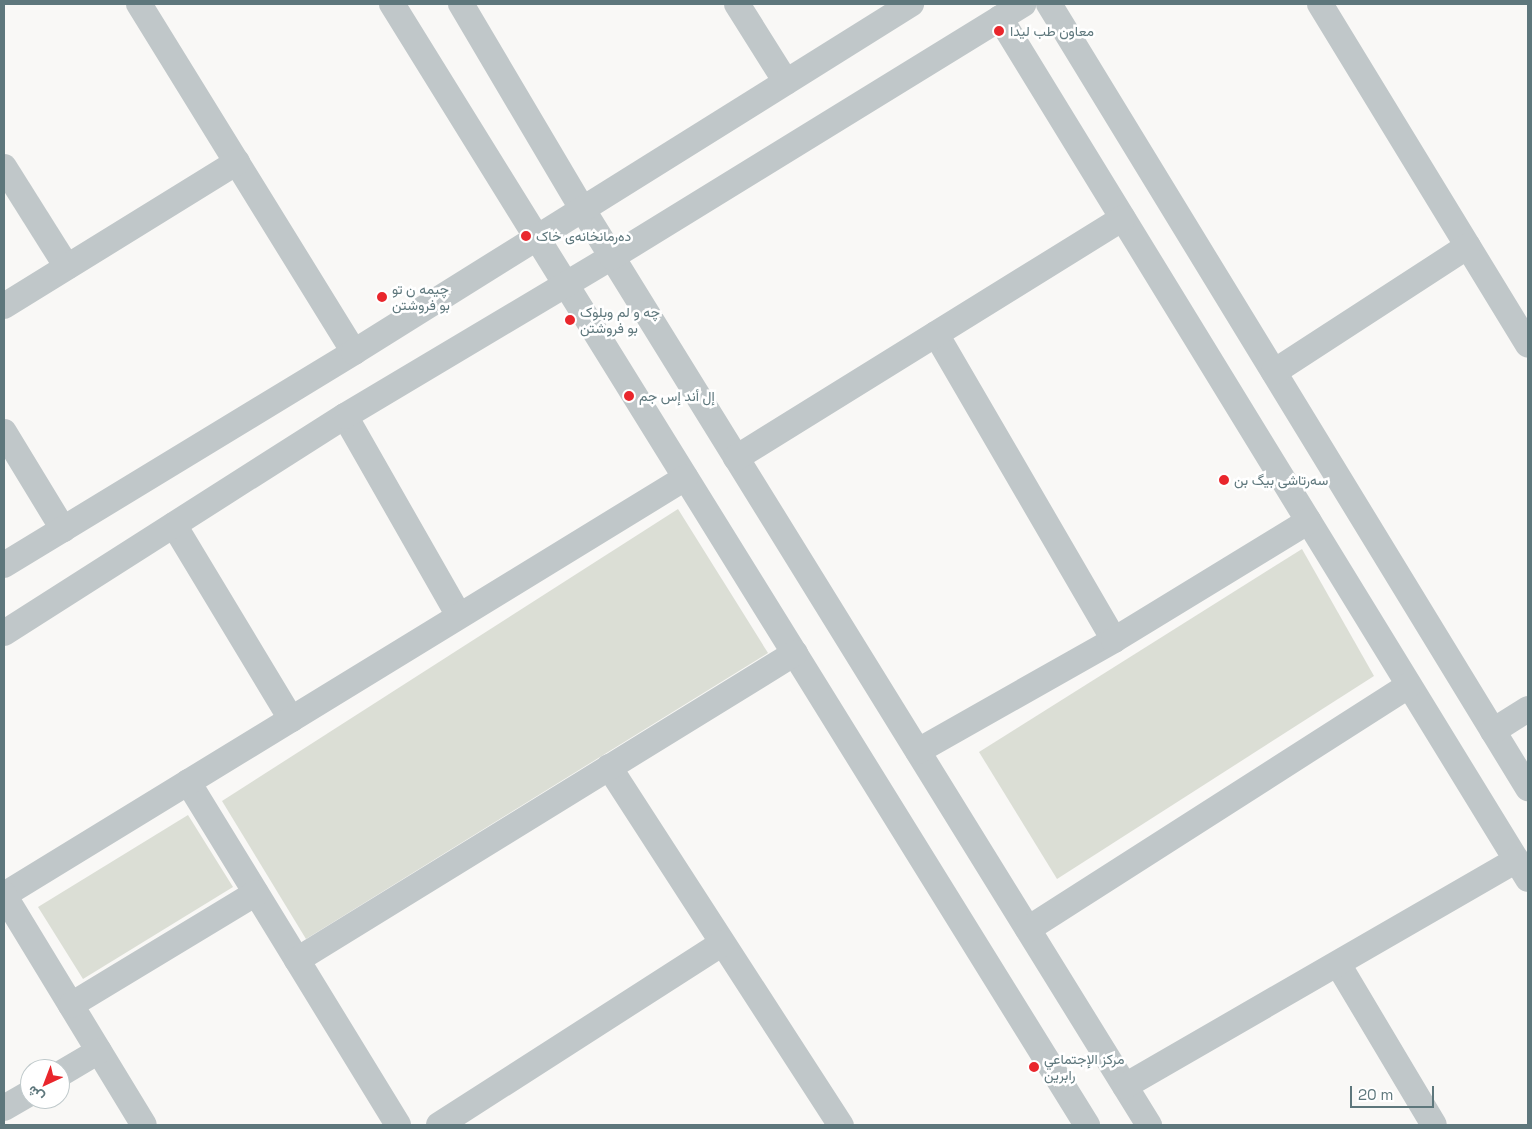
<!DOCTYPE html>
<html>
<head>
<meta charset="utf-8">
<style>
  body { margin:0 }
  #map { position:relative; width:1532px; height:1129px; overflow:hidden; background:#f9f8f6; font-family:"Space Grotesk",Vazirmatn,sans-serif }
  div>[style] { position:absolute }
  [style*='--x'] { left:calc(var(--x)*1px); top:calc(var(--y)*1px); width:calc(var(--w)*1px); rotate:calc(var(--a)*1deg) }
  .green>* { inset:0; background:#dbded5 }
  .minor>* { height:26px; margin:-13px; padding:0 13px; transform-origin:13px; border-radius:13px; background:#c0c7c9 }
  .dots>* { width:14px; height:14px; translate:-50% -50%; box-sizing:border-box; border:2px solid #fff; border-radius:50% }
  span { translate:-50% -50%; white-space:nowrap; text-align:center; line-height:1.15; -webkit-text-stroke:5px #fff; paint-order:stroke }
  .poi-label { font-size:14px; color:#5e777c }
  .left { translate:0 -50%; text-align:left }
  .frame { position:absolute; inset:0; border:5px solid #5e777c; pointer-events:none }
  .north { position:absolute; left:20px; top:1059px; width:50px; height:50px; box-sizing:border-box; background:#fff; border:1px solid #bfc9cb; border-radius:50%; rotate:223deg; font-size:14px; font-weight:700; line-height:20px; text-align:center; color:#5e777c }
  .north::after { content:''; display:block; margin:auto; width:18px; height:22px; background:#e9262c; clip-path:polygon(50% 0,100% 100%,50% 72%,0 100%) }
  .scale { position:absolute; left:1350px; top:1086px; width:84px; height:22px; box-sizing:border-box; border:2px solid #5e777c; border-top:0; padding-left:6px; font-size:15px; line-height:18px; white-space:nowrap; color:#5e777c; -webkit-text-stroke:4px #fff; paint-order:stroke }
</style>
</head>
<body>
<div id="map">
  <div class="green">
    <i style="clip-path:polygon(678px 509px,768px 653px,306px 939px,222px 801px)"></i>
    <i style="clip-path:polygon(1302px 549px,1374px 676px,1057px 879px,979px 752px)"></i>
    <i style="clip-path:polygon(188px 815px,233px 887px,83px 979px,38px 907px)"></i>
  </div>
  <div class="minor">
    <i style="--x:139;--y:4;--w:409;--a:58.3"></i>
    <i style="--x:392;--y:4;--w:1319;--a:58.2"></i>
    <i style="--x:461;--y:4;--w:239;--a:59.4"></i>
    <i style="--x:583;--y:210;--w:1076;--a:58.26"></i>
    <i style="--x:737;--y:4;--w:92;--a:57.9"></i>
    <i style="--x:1049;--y:4;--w:919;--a:58.58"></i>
    <i style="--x:1320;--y:4;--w:399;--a:58.6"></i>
    <i style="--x:1000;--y:18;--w:1010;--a:58.48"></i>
    <i style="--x:4;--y:167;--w:118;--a:57.8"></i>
    <i style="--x:4;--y:306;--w:274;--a:-31.7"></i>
    <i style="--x:936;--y:334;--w:354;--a:59.8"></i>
    <i style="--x:1274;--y:372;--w:231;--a:-33"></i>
    <i style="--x:345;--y:416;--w:230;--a:60.3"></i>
    <i style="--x:4;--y:432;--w:114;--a:58.7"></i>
    <i style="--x:736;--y:458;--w:455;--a:-31.8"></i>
    <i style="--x:174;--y:525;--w:227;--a:58.9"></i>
    <i style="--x:4;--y:565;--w:410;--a:-31.3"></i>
    <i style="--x:354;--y:352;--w:657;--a:-32"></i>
    <i style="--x:4;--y:633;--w:404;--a:-32.5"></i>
    <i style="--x:345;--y:416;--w:311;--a:-30.8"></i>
    <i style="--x:612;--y:257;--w:483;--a:-31.6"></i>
    <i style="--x:1493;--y:731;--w:41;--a:-32.2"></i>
    <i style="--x:918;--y:751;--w:225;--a:-29.5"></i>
    <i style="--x:1114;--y:640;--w:228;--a:-31.4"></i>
    <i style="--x:609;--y:767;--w:427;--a:57.1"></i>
    <i style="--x:188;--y:782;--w:402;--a:58.5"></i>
    <i style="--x:4;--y:895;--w:799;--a:-31.48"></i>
    <i style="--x:4;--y:895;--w:269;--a:58.7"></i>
    <i style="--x:1028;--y:929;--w:452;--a:-32.6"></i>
    <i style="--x:297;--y:960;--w:585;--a:-31.65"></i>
    <i style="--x:1338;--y:964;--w:187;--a:59.2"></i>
    <i style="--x:71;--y:1005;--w:216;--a:-31.2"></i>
    <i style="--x:60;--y:1074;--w:45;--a:-30.5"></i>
    <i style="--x:1125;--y:1086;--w:452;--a:-30"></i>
    <i style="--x:4;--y:1108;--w:30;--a:-30"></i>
    <i style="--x:439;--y:1125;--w:336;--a:-32.7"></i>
  </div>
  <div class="dots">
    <i style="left:999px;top:31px;background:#e9262c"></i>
    <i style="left:526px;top:236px;background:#e9262c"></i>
    <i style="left:382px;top:297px;background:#e9262c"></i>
    <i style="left:570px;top:320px;background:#e9262c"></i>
    <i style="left:629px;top:396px;background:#e9262c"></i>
    <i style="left:1224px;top:480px;background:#e9262c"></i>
    <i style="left:1034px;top:1067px;background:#e9262c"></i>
  </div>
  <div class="poi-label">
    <span class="left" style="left:1010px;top:31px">معاون طب لیدا</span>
    <span class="left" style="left:536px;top:236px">دەرمانخانەی خاک</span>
    <span class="left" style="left:392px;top:297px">چیمه ن تو<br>بو فروشتن</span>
    <span class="left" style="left:580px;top:320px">چه و لم وبلوک<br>بو فروشتن</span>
    <span class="left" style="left:639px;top:396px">إل أند إس جم</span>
    <span class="left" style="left:1234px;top:480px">سەرتاشی بیگ بن</span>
    <span class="left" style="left:1044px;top:1067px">مركز الإجتماعي<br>رابرين</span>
  </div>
  <div class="frame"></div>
  <div class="north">ش</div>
  <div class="scale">20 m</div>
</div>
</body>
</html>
